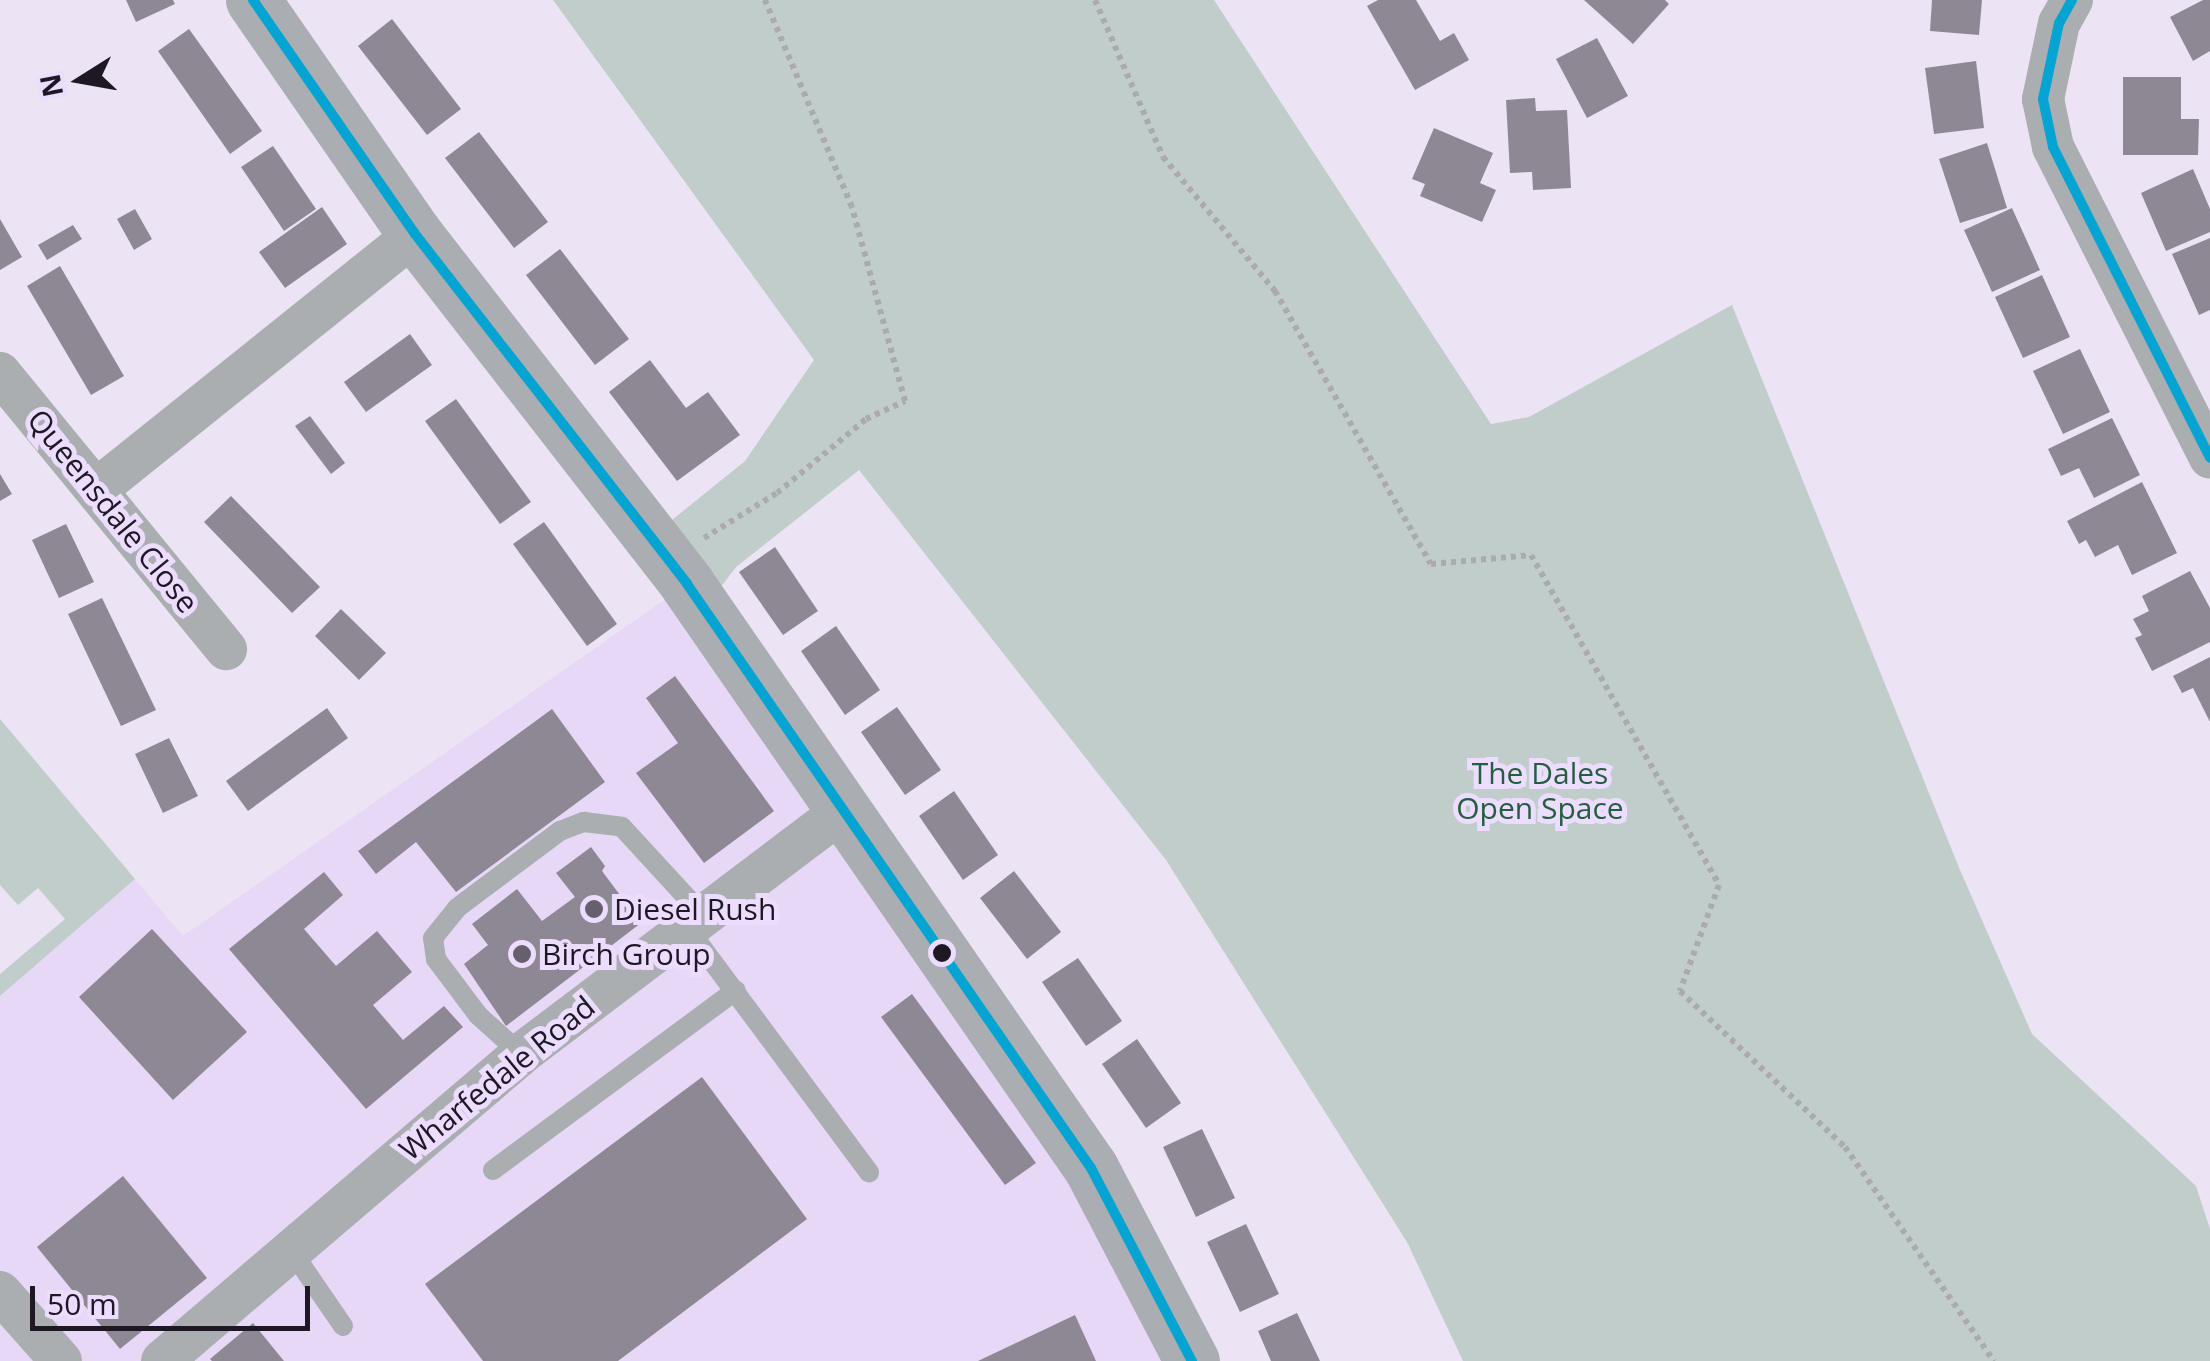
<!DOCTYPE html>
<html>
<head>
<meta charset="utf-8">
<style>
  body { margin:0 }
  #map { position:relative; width:2210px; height:1361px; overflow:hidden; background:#ece4f5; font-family:"Open Sans",sans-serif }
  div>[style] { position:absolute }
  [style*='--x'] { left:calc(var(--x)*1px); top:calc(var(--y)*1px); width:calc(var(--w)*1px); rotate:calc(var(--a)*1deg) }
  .built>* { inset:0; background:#e6d8f6 }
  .green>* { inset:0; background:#c1cdca }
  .building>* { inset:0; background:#8e8895 }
  .path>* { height:6px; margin-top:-3px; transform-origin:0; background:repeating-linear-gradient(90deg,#abaab0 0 5px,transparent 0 10px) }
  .lane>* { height:20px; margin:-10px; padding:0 10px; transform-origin:10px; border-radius:10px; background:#abaeb0 }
  .street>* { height:42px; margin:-21px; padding:0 21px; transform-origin:21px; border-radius:21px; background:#abaeb0 }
  .secondary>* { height:55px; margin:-27.5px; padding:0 27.5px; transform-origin:27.5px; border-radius:27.5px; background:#aaadb1 }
  .bus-1>* { height:10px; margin:-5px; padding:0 5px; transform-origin:5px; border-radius:5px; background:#05a4d3 }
  .dots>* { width:28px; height:28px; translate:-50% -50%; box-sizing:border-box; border:5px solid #ecdcfd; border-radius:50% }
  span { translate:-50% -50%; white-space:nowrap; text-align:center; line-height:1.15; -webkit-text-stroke:10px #ecdcfd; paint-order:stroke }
  .street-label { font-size:30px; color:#1e1824 }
  .park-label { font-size:30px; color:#255e3e }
  .poi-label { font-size:30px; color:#1e1824 }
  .left { translate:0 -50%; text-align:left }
  .north { position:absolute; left:30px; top:30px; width:100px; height:100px; -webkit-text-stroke:8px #ecdcfd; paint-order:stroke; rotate:259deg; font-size:28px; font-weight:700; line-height:40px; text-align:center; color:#1e1824 }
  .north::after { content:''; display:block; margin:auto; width:35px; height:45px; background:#1e1824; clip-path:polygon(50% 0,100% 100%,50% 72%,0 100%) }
  .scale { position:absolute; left:30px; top:1286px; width:280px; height:45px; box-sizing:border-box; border:5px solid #1e1824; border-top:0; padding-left:12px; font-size:30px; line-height:35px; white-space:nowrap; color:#1e1824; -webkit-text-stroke:8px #ecdcfd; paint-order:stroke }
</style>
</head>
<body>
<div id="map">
  <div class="built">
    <i style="clip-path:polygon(687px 584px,1192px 1361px,0 1361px,0 996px,135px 879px,183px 936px)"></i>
  </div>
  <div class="green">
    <i style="clip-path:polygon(553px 0,1214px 0,1491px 424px,1529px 417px,1732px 305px,1960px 870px,2032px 1034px,2196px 1186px,2210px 1229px,2210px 1361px,1463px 1361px,1407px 1242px,1166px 860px,859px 470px,736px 567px,711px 600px,667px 524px,745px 461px,814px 360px)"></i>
    <i style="clip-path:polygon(0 719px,135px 879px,0 996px,0 974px,65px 919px,38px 888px,18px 905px,0 885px)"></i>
  </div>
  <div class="building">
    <i style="clip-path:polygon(126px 0,173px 0,175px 4px,136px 22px)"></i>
    <i style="clip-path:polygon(1378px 0,1416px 0,1440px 41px,1454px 33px,1469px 60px,1415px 90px,1367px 6px)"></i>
    <i style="clip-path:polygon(1584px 0,1665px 0,1669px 4px,1633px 44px)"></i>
    <i style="clip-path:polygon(1932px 0,1982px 0,1979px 35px,1930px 31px)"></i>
    <i style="clip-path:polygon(2203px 0,2210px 0,2210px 51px,2193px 61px,2170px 17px)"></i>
    <i style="clip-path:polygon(392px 19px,461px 109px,427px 135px,358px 46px)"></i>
    <i style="clip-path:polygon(189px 29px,262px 131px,230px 154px,158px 51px)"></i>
    <i style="clip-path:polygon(1597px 38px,1628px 96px,1587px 118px,1556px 59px)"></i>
    <i style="clip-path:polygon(1976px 61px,1984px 128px,1934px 134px,1925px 68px)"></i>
    <i style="clip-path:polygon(2123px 77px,2181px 77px,2181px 119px,2199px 119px,2198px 155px,2123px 155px)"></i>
    <i style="clip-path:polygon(1535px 98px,1536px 111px,1567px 110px,1571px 188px,1533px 190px,1532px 172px,1510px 173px,1506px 100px)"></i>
    <i style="clip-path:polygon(1434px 128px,1493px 153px,1480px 183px,1496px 190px,1482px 222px,1420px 196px,1425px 184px,1412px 179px)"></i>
    <i style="clip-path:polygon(479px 132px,548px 222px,514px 248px,445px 158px)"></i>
    <i style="clip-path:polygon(1987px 143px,2007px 208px,1960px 223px,1939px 159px)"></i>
    <i style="clip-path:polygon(273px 146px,316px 209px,284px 231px,241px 167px)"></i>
    <i style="clip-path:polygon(2193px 169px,2210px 209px,2210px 232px,2166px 251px,2141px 193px)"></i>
    <i style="clip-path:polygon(322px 207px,347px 244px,285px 288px,259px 252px)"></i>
    <i style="clip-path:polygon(2012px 208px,2040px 270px,1992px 292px,1964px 230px)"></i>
    <i style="clip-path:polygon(135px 209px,152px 239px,134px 250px,117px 219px)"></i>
    <i style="clip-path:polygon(0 219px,22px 257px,0 270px)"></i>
    <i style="clip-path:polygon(73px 225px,82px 239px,47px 260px,38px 245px)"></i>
    <i style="clip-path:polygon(2210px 238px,2210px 310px,2199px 315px,2172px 254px)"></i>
    <i style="clip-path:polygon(560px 249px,629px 339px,595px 365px,526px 275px)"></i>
    <i style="clip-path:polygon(60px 266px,124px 376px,91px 395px,27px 286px)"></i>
    <i style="clip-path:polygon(2042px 275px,2070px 337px,2023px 358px,1995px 297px)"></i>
    <i style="clip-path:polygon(410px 334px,432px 365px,366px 412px,344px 382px)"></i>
    <i style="clip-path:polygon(2080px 349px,2110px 412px,2063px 434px,2033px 371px)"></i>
    <i style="clip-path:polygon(650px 360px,686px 408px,708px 392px,740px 435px,677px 481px,609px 392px)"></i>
    <i style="clip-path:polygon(456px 399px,531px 502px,500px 524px,425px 421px)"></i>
    <i style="clip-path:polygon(310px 416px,345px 463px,331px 474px,295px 426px)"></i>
    <i style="clip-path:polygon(2112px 418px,2140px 475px,2094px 498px,2079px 468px,2061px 476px,2048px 449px)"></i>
    <i style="clip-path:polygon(0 474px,12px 494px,0 501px)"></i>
    <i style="clip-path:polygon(2142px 482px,2177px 553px,2132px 575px,2118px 545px,2095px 557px,2086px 540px,2079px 544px,2067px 521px)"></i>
    <i style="clip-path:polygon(231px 496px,320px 587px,292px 613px,204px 522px)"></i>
    <i style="clip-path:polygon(544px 522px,617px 624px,587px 646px,513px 544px)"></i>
    <i style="clip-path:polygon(66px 524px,94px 582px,59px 598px,32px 540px)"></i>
    <i style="clip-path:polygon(775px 547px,818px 611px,783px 635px,739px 572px)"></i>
    <i style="clip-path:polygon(2190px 571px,2210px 608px,2210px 642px,2152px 671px,2135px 638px,2142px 635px,2133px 619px,2149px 611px,2142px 596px)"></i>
    <i style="clip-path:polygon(102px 598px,156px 710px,121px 726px,68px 614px)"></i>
    <i style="clip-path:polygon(341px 609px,386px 653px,359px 680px,315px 636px)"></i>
    <i style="clip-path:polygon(836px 626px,880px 690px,845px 715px,801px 651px)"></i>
    <i style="clip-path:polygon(2210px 657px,2210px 722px,2193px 688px,2182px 693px,2173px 676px)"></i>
    <i style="clip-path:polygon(675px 676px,774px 811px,704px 863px,636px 773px,678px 743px,646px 698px)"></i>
    <i style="clip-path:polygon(897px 707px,941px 770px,905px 795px,861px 732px)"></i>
    <i style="clip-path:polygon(327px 708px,348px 738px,248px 811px,226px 781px)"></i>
    <i style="clip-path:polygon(552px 709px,605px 782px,456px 892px,416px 842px,376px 874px,358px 851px)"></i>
    <i style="clip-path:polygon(169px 738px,198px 796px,163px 813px,135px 754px)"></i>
    <i style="clip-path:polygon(954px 791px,998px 855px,963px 880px,919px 816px)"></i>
    <i style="clip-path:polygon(591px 847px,605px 866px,602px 871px,641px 923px,506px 1026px,464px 964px,488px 945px,472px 924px,517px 889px,542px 921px,575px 897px,556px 873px)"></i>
    <i style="clip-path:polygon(1014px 871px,1061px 932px,1027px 959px,980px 898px)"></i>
    <i style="clip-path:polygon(324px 872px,343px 895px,304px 929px,336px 966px,377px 931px,412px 972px,373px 1005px,403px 1040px,444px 1006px,463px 1027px,366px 1109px,229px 949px)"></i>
    <i style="clip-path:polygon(152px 929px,247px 1032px,173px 1100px,79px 997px)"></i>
    <i style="clip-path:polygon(1078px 958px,1122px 1021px,1086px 1046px,1042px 982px)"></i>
    <i style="clip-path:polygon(912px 994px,1036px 1163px,1005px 1185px,881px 1017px)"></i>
    <i style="clip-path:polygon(1137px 1039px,1181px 1103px,1146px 1128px,1102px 1064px)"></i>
    <i style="clip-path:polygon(702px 1077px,807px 1219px,618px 1361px,483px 1361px,425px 1284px)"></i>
    <i style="clip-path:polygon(1202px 1129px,1235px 1198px,1196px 1217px,1163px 1147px)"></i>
    <i style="clip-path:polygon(123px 1176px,207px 1278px,120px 1349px,37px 1247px)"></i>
    <i style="clip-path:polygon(1246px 1224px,1279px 1294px,1240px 1312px,1207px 1242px)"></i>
    <i style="clip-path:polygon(1297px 1313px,1320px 1361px,1271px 1361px,1258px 1331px)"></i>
    <i style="clip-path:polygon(1075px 1315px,1096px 1361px,978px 1361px)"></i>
    <i style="clip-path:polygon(253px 1323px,284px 1361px,212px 1361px,210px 1359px)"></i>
  </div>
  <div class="path">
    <i style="--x:1095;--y:0;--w:171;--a:66.6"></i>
    <i style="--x:1163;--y:157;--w:175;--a:50.1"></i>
    <i style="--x:1275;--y:291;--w:314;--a:60.3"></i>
    <i style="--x:1431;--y:564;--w:100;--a:-5.1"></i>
    <i style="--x:1531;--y:555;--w:380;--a:60.3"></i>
    <i style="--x:1719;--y:885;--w:113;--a:110.2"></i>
    <i style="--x:1680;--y:991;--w:227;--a:43.4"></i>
    <i style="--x:1845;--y:1147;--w:261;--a:55.2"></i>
    <i style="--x:704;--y:538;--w:86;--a:-31.7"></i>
    <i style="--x:777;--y:493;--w:116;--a:-39.7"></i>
    <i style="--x:866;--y:419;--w:43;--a:-24.8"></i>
    <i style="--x:905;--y:401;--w:201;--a:-105.3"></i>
    <i style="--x:852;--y:207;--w:225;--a:-112.8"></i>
  </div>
  <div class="lane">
    <i style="--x:686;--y:926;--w:307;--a:53.4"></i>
    <i style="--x:521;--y:1054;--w:58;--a:-137.8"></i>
    <i style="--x:478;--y:1015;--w:70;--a:-126.9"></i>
    <i style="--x:436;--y:959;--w:21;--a:-98"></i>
    <i style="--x:433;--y:938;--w:38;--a:-51"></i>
    <i style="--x:457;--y:908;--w:129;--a:-36.8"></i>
    <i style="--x:560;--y:831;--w:26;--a:-21"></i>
    <i style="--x:584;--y:822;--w:38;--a:7"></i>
    <i style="--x:622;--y:827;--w:118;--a:47.4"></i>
    <i style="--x:493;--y:1170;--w:302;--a:-36.5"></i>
    <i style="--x:291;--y:1250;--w:92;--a:55.6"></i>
  </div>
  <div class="street">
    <i style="--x:2072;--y:0;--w:26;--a:119"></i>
    <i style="--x:2059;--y:23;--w:78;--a:101.9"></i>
    <i style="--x:2043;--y:99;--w:49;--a:78.2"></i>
    <i style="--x:2053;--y:147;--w:348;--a:63.2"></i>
    <i style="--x:0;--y:373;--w:357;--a:50.7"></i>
    <i style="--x:97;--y:489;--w:408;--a:-38.7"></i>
    <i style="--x:0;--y:1292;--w:92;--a:48.5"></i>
    <i style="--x:162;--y:1361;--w:472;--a:-40.5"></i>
    <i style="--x:521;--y:1054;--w:405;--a:-37.1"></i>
  </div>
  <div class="secondary">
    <i style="--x:253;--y:0;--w:285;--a:55.3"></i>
    <i style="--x:415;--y:234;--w:443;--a:52.1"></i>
    <i style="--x:687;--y:584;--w:710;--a:55.33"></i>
    <i style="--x:1091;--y:1168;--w:218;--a:62.4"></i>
  </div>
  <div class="bus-1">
    <i style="--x:253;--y:0;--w:285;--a:55.3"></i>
    <i style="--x:415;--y:234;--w:443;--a:52.1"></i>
    <i style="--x:687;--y:584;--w:710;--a:55.33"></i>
    <i style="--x:1091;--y:1168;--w:218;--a:62.4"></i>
    <i style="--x:2072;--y:0;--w:26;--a:119"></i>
    <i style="--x:2059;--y:23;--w:78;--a:101.9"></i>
    <i style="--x:2043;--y:99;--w:49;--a:78.2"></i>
    <i style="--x:2053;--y:147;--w:348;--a:63.2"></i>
  </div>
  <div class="dots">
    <i style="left:594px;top:909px;background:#665f6d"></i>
    <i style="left:942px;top:953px;background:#1e1824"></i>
    <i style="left:522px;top:954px;background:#665f6d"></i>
  </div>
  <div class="street-label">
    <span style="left:113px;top:511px;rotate:51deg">Queensdale Close</span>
    <span style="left:497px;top:1078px;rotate:-39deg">Wharfedale Road</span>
  </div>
  <div class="park-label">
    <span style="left:1540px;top:790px">The Dales<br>Open Space</span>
  </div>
  <div class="poi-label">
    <span class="left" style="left:614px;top:909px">Diesel Rush</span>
    <span class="left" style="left:542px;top:954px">Birch Group</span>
  </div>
  <div class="north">N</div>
  <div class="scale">50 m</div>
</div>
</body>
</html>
